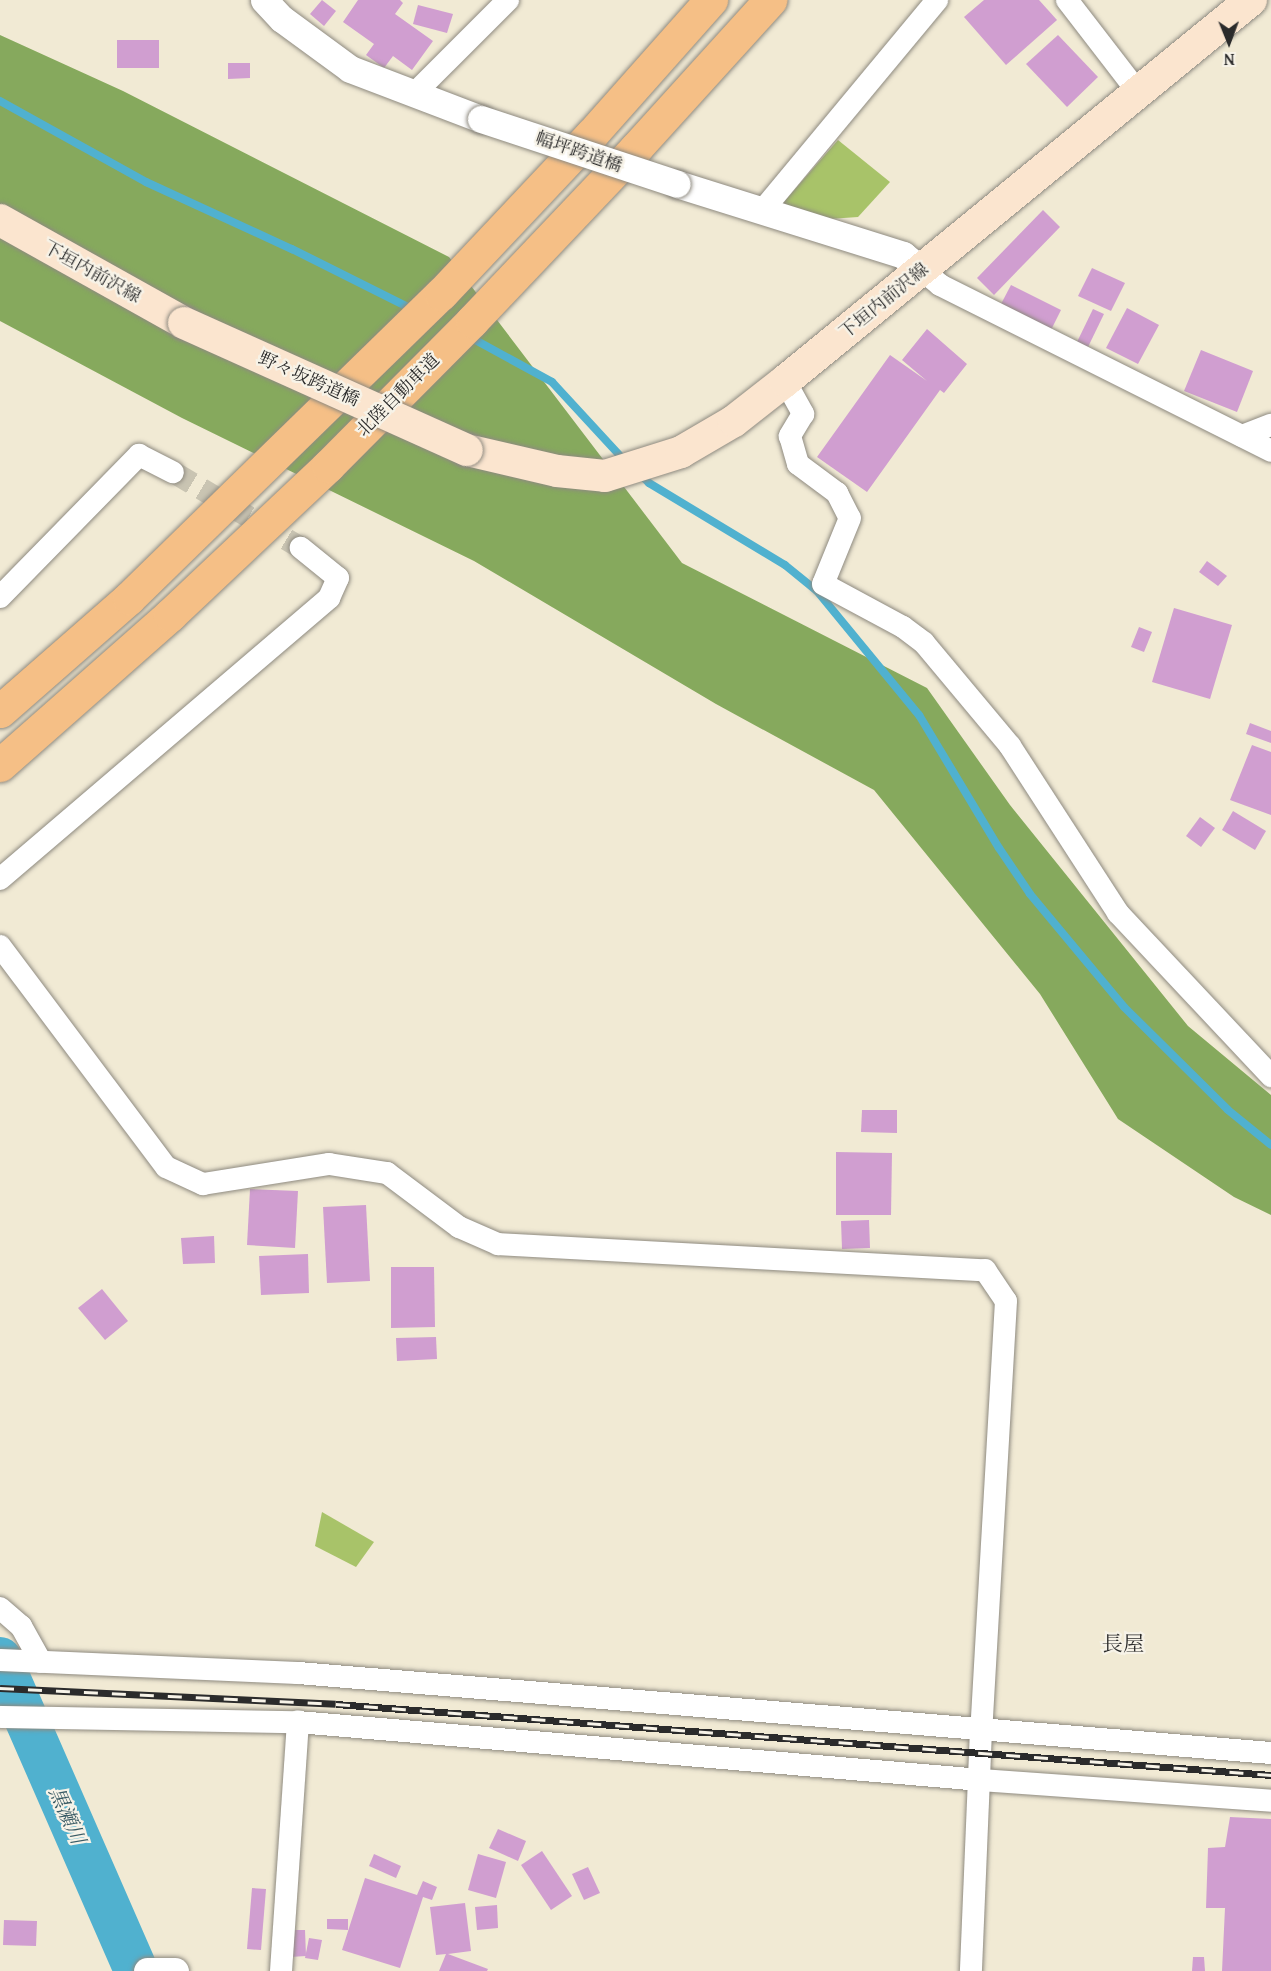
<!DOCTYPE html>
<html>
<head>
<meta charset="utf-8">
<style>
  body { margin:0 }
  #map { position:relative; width:1271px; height:1971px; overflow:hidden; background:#f1ead4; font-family:"Gentium Book Plus","Noto Serif JP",serif }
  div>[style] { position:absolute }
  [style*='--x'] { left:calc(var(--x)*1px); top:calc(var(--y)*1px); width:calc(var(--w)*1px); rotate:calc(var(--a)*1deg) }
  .green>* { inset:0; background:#a8c369 }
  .forest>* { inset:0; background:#86a95d }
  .stream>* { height:8px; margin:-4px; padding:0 4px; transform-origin:4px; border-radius:4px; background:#50b1cf }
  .river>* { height:44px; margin:-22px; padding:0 22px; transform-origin:22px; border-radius:22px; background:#50b1cf }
  .building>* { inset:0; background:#d09ed0 }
  .minor-tunnel>* { height:22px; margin-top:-11px; transform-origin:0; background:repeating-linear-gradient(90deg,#c9c4b2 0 22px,transparent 0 33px) }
  .roads { filter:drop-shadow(0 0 2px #8e8a80) drop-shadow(0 0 2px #8e8a80) }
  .minor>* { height:22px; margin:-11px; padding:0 11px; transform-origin:11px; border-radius:11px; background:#fff }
  .tertiary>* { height:27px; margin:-13.5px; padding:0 13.5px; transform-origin:13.5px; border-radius:13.5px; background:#fff }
  .secondary>* { height:32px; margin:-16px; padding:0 16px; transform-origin:16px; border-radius:16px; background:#fbe5cf }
  .motorway>* { height:33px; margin:-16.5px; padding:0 16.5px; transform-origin:16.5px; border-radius:16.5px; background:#f5bf86 }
  .rail>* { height:7px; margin-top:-3.5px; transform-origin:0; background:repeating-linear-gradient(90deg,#f7f3e8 0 14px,#2b2b2b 0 28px); box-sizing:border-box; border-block:2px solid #2b2b2b }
  .bridges { filter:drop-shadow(0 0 2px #8e8a80) drop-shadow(0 0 2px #8e8a80) }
  .tertiary-bridge>* { height:27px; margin:-13.5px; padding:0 13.5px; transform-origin:13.5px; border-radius:13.5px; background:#fff }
  .secondary-bridge>* { height:32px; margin:-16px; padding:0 16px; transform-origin:16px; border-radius:16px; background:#fbe5cf }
  span { translate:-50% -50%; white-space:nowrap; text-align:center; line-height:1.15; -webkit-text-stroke:4.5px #f7f3e8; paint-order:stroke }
  .street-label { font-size:18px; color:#2b2b2b }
  .water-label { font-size:20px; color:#385a64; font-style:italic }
  .quarter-label { font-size:21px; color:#2b2b2b }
  .north { position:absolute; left:1199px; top:12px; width:60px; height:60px; -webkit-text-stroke:4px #f7f3e8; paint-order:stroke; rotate:179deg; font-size:16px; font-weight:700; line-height:24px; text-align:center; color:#2b2b2b }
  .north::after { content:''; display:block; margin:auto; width:21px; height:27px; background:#2b2b2b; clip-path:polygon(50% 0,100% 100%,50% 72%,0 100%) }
</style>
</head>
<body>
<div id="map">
  <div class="green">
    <i style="clip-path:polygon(838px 140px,890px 182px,858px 217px,829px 219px,782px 204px)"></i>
    <i style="clip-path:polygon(322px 1512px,374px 1542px,356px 1567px,315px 1546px)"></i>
  </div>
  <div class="forest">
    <i style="clip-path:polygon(0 35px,123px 91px,449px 257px,682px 563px,927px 688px,1010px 805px,1188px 1026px,1271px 1095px,1271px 1215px,1234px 1197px,1118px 1119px,1040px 994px,874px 790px,716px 704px,474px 561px,182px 418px,0 321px)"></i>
  </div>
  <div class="stream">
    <i style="--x:0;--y:101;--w:167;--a:29"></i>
    <i style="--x:146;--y:182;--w:161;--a:24.7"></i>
    <i style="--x:292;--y:249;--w:136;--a:26.6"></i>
    <i style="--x:468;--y:336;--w:96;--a:28.7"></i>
    <i style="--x:552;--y:382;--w:108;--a:47.3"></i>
    <i style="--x:639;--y:473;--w:14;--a:45"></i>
    <i style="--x:649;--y:483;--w:159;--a:31.1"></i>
    <i style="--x:785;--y:565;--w:41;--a:39.1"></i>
    <i style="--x:817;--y:591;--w:161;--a:50.6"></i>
    <i style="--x:919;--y:715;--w:155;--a:59"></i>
    <i style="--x:999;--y:848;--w:55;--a:56"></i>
    <i style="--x:1030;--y:894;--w:147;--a:50.2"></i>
    <i style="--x:1124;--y:1007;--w:146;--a:44.7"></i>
    <i style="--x:1228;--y:1110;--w:55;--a:39.1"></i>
  </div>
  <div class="river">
    <i style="--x:0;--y:1659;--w:340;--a:66.4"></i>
  </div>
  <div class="building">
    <i style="clip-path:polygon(322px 0,336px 11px,324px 26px,310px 14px)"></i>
    <i style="clip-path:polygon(358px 0,400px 0,403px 3px,395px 14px,433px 41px,412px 70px,393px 56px,384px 68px,366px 55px,374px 44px,343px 22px)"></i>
    <i style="clip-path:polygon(984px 0,1039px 0,1057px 20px,1006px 65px,964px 17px)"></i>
    <i style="clip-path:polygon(418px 5px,453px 14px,447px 33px,413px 24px)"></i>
    <i style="clip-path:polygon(1058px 35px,1098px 77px,1067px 107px,1026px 64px)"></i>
    <i style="clip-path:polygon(117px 40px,159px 40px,159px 68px,117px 68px)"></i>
    <i style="clip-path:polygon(228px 63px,250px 63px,250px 78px,228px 79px)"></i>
    <i style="clip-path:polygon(1043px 210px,1060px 227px,994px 295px,977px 278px)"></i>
    <i style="clip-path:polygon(1092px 268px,1125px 283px,1111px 311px,1078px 296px)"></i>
    <i style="clip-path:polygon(1011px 285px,1061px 310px,1051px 330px,1001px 304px)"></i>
    <i style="clip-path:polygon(1127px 308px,1159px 325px,1138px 364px,1106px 348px)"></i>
    <i style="clip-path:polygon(1093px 309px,1104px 314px,1088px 347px,1077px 342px)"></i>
    <i style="clip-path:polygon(927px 329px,967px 364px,944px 393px,940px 390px,867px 492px,817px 457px,890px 355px,927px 381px,902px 360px)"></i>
    <i style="clip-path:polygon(1201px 350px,1253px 371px,1237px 412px,1184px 391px)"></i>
    <i style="clip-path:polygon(1207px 561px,1227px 576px,1218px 586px,1199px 572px)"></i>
    <i style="clip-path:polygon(1174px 608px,1232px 625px,1210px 699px,1152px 682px)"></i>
    <i style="clip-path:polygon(1139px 627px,1152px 632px,1144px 652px,1131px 647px)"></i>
    <i style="clip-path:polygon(1250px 723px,1271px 731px,1271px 743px,1246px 734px)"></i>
    <i style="clip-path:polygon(1252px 745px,1271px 752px,1271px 815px,1230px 800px)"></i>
    <i style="clip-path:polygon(1233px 811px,1266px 831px,1255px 850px,1222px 830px)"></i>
    <i style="clip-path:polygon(1200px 817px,1215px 828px,1201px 847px,1186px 836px)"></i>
    <i style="clip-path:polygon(862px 1110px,897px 1110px,897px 1133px,861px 1132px)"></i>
    <i style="clip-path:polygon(836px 1152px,892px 1153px,891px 1215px,836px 1215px)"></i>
    <i style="clip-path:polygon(250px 1189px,298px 1191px,295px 1248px,247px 1245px)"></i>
    <i style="clip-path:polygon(366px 1205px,370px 1281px,327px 1283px,323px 1207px)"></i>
    <i style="clip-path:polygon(869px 1220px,870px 1248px,842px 1249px,841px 1221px)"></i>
    <i style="clip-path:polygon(214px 1236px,215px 1263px,183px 1264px,181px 1238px)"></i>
    <i style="clip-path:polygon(308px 1254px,309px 1293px,261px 1295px,259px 1256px)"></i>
    <i style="clip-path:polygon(391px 1267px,434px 1267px,435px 1327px,391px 1328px)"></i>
    <i style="clip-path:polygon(102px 1289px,128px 1321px,105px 1340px,78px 1308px)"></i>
    <i style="clip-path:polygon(436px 1337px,437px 1359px,397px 1361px,396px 1338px)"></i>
    <i style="clip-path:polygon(1230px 1817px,1271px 1819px,1271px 1971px,1222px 1971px,1225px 1908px,1206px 1908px,1208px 1848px,1225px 1847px)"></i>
    <i style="clip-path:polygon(498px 1829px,526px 1841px,518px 1861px,489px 1848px)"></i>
    <i style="clip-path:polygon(542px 1851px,572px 1896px,551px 1910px,521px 1865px)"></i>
    <i style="clip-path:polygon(374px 1854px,401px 1866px,396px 1878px,369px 1866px)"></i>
    <i style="clip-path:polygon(478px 1854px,506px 1862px,496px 1898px,468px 1890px)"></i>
    <i style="clip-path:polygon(588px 1867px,600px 1893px,584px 1900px,572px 1874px)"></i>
    <i style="clip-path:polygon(365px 1878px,417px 1895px,423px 1881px,437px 1887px,432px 1900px,423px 1897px,400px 1968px,342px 1950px)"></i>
    <i style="clip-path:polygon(252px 1888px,266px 1889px,261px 1950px,247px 1949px)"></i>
    <i style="clip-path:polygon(465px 1903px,471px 1951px,448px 1954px,488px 1969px,487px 1971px,439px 1971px,446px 1954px,436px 1955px,430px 1907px)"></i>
    <i style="clip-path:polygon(497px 1905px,498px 1928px,477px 1930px,475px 1907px)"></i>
    <i style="clip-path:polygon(327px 1919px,348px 1919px,348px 1930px,327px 1929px)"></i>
    <i style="clip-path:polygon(4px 1920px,37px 1921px,36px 1946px,3px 1945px)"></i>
    <i style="clip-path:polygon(290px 1930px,305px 1930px,306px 1956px,290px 1957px)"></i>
    <i style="clip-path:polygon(309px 1938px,322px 1940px,318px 1960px,305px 1958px)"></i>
    <i style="clip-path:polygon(1193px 1957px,1204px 1957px,1205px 1971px,1192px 1971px)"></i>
  </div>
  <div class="minor-tunnel">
    <i style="--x:173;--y:472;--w:149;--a:30.7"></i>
  </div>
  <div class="roads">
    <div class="minor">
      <i style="--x:1067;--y:0;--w:115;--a:52.4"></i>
      <i style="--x:414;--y:94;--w:133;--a:-45"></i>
      <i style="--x:762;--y:211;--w:274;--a:-50.3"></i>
      <i style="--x:923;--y:271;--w:22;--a:39"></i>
      <i style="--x:940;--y:285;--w:370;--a:26.6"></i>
      <i style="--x:785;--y:381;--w:38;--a:61"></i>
      <i style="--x:803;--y:414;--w:26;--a:121"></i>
      <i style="--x:790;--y:436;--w:29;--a:74"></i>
      <i style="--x:798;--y:464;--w:49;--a:36.6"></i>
      <i style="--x:837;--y:493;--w:28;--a:63"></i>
      <i style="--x:850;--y:518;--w:71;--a:112.2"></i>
      <i style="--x:823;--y:584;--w:91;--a:28.3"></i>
      <i style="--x:903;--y:627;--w:26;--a:37"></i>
      <i style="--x:924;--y:643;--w:134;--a:50.1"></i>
      <i style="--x:1010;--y:746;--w:199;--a:57.1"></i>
      <i style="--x:1118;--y:913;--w:224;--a:46.8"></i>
      <i style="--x:1242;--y:436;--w:31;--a:-21"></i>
      <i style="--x:0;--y:597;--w:199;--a:-45.6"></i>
      <i style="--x:139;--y:455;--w:38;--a:27"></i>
      <i style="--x:0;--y:879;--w:433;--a:-40.5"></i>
      <i style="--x:329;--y:598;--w:22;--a:-66"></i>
      <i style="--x:338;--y:578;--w:48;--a:-141"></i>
      <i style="--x:0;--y:946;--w:276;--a:53.1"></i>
      <i style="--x:166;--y:1167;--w:41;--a:24.7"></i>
      <i style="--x:203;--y:1184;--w:128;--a:-9"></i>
      <i style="--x:329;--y:1164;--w:59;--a:8.8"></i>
      <i style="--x:387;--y:1173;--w:90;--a:36.9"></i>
      <i style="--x:459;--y:1227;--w:43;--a:23.6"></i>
      <i style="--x:498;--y:1244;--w:488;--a:3.1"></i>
      <i style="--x:985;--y:1270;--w:37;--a:56"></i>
      <i style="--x:1006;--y:1301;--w:430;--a:93.3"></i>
      <i style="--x:981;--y:1730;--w:241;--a:92.4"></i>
      <i style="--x:0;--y:1608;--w:28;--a:41"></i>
      <i style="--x:21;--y:1626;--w:41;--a:60.9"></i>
      <i style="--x:0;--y:1660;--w:298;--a:2.5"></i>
      <i style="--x:298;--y:1673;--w:976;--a:4.7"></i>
      <i style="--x:0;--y:1717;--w:298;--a:1"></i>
      <i style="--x:298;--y:1722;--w:685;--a:4.85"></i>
      <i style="--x:981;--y:1780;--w:291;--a:4.1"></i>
      <i style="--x:281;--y:1971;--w:250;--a:-86.1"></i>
    </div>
    <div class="tertiary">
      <i style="--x:264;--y:0;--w:26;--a:47"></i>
      <i style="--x:282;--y:19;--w:84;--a:36.3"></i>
      <i style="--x:350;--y:69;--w:140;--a:20.9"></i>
      <i style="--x:677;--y:184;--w:237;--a:17.4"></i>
      <i style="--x:903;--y:255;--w:26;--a:39"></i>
      <i style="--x:147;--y:1971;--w:28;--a:0"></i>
    </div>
    <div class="secondary">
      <i style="--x:0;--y:220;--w:211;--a:29.2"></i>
      <i style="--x:467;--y:450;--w:92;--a:13.1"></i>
      <i style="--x:557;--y:471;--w:48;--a:5.9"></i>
      <i style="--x:605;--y:476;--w:80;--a:-17.5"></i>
      <i style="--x:681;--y:452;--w:61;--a:-30.3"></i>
      <i style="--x:734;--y:421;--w:65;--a:-38.1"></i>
      <i style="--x:785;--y:381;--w:602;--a:-39.27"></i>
    </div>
    <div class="motorway">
      <i style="--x:0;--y:711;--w:171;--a:-41.2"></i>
      <i style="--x:129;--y:598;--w:436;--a:-44.3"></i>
      <i style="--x:441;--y:294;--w:219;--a:-46.7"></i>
      <i style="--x:591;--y:135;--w:181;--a:-48.4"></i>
      <i style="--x:0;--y:765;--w:227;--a:-41.4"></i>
      <i style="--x:170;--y:615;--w:217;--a:-43.3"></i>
      <i style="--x:328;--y:466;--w:204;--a:-45.2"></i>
      <i style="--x:472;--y:321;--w:238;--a:-46.5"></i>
      <i style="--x:636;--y:148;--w:200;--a:-47.8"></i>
    </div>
  </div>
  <div class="rail">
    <i style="--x:0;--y:1688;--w:336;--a:2.7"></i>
    <i style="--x:336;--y:1704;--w:938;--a:4.34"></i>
  </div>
  <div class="bridges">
    <div class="tertiary-bridge">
      <i style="--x:481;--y:119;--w:206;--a:18.3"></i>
    </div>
    <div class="secondary-bridge">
      <i style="--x:184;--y:323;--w:310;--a:24.2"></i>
    </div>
  </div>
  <div class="street-label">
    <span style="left:579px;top:152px;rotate:19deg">幅坪跨道橋</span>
    <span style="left:92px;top:272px;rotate:29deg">下垣内前沢線</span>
    <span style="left:884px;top:301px;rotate:-39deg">下垣内前沢線</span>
    <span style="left:309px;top:379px;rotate:24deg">野々坂跨道橋</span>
    <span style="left:398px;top:395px;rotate:-45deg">北陸自動車道</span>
  </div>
  <div class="water-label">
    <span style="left:68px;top:1815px;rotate:66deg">黒瀬川</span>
  </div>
  <div class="quarter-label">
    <span style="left:1123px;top:1644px">長屋</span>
  </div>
  <div class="north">N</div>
</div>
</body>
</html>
